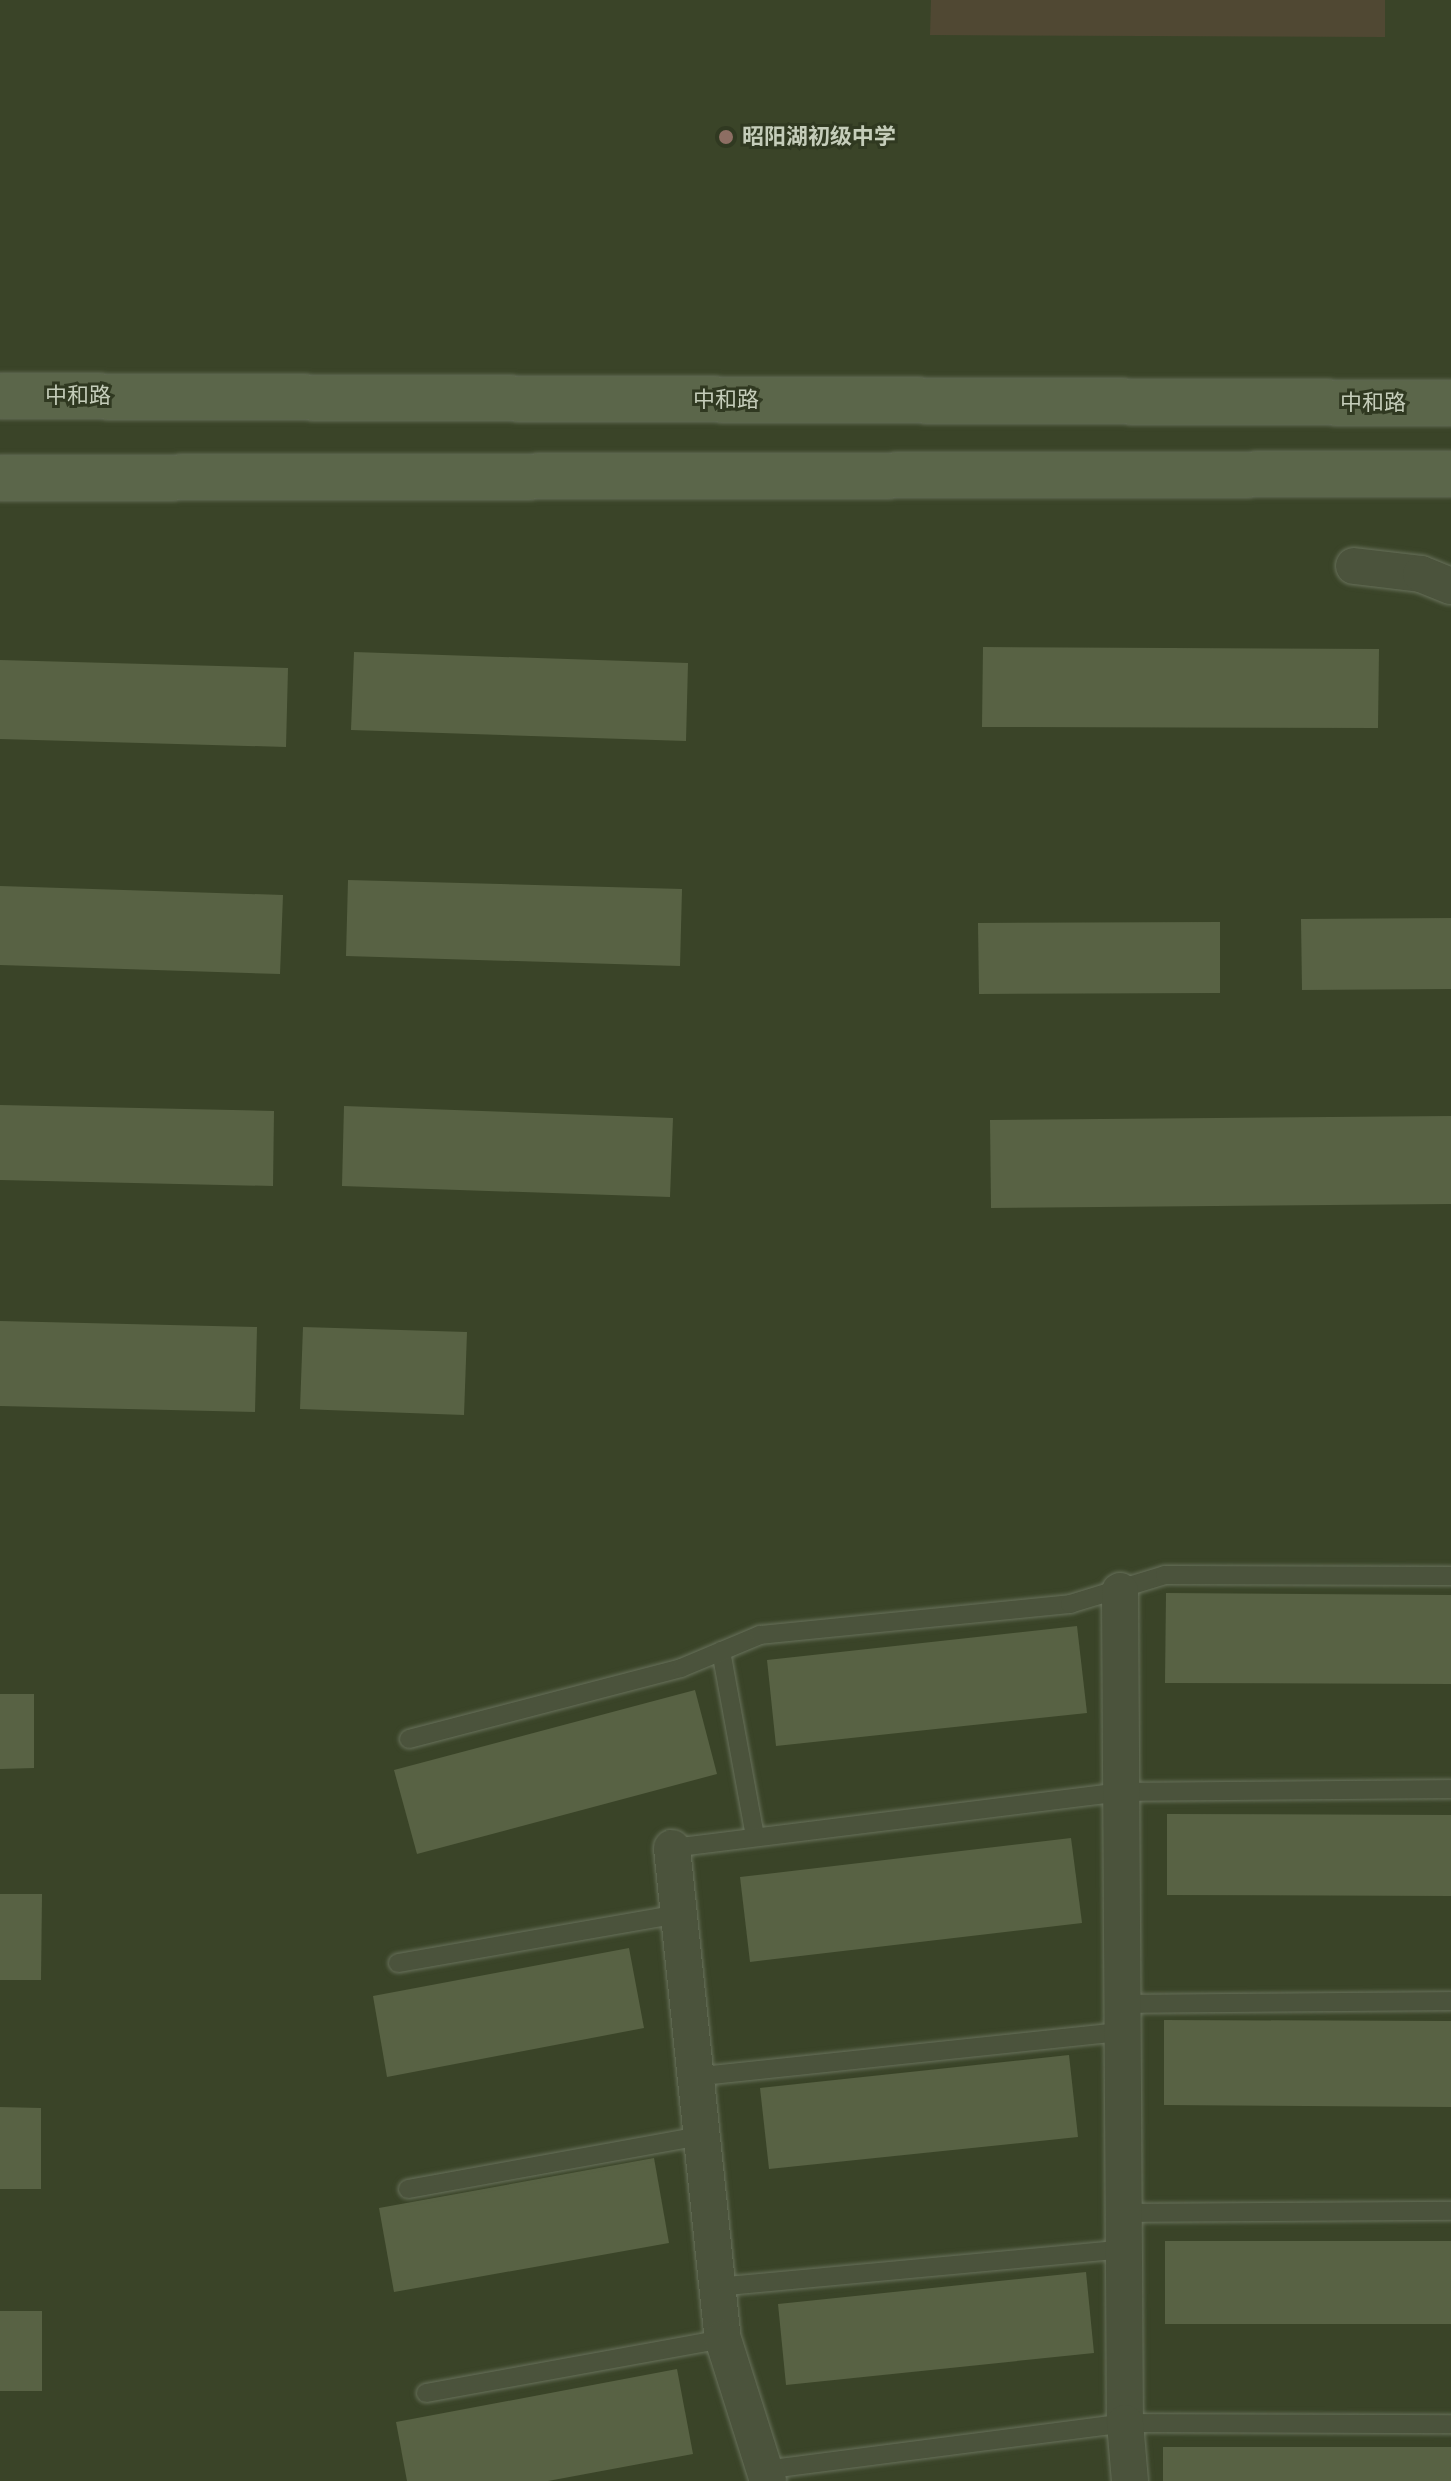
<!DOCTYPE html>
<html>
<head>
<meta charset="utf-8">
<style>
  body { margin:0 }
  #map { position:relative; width:1451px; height:2481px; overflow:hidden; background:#3a4428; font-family:Roboto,"Noto Sans SC",sans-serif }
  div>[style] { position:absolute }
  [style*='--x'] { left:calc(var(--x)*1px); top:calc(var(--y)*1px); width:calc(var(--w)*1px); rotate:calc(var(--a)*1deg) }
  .green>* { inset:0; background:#504833 }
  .building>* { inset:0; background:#586244 }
  .roads { filter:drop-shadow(0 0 2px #68715b) drop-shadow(0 0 2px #68715b) }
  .service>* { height:18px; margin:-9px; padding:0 9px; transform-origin:9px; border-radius:9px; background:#4b533c }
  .minor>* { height:36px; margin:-18px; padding:0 18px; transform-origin:18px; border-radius:18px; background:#4b533c }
  .secondary>* { height:44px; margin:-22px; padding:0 22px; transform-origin:22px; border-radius:22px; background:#5b664a }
  .dots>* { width:22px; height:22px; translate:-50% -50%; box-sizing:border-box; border:4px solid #303921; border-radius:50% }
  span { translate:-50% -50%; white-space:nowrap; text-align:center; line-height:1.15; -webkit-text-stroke:6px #303921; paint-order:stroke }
  .poi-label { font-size:22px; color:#c5cdba; font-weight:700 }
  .left { translate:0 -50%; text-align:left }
  .street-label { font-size:22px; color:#c5cdba }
</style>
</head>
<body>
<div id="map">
  <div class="green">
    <i style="clip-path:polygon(931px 0,1385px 0,1385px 37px,930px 35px)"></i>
  </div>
  <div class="building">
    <i style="clip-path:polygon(983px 647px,1379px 649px,1378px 728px,982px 727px)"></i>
    <i style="clip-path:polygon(354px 652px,688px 663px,686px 741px,351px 730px)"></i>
    <i style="clip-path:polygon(0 660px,288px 668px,286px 747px,0 739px)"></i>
    <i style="clip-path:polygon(348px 880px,682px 889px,680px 966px,346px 956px)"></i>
    <i style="clip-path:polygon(0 886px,283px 895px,280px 974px,0 965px)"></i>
    <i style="clip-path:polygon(1451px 918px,1451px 989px,1302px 990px,1301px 919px)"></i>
    <i style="clip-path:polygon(1220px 922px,1220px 993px,979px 994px,978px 923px)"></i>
    <i style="clip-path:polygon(0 1105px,274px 1111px,273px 1186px,0 1180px)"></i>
    <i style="clip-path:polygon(344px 1106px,673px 1118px,670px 1197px,342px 1186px)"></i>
    <i style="clip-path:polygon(1451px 1116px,1451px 1204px,991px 1208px,990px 1120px)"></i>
    <i style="clip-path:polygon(0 1321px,257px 1327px,255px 1412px,0 1406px)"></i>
    <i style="clip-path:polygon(303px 1327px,467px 1332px,464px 1415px,300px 1409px)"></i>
    <i style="clip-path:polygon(1166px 1593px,1451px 1595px,1451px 1684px,1165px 1683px)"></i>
    <i style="clip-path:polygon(1077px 1626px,1087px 1713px,776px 1746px,767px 1660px)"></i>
    <i style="clip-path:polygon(695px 1690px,717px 1774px,417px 1854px,394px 1770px)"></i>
    <i style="clip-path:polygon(0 1694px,34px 1694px,34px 1768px,0 1769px)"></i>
    <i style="clip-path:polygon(1167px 1814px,1451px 1815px,1451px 1896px,1167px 1895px)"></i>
    <i style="clip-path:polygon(1071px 1838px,1082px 1923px,750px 1962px,740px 1877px)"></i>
    <i style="clip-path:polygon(0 1894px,42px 1894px,41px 1980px,0 1980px)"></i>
    <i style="clip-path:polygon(629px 1948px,644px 2028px,387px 2077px,373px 1996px)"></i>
    <i style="clip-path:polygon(1164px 2020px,1451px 2021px,1451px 2107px,1164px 2105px)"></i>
    <i style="clip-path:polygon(1069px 2055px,1078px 2137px,769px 2169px,760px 2088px)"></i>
    <i style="clip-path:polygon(0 2107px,41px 2108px,41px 2189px,0 2189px)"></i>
    <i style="clip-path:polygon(654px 2158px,669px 2243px,394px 2292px,379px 2208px)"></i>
    <i style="clip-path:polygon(1165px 2241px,1451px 2241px,1451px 2324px,1165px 2324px)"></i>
    <i style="clip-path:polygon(1086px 2272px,1094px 2353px,786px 2385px,778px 2304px)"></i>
    <i style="clip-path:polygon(0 2311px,42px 2311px,42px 2391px,0 2391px)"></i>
    <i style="clip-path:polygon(677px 2369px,693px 2454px,548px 2481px,407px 2481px,396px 2422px)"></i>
    <i style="clip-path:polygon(1163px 2447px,1451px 2447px,1451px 2481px,1163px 2481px)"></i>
  </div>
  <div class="roads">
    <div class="service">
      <i style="--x:721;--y:1651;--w:188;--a:79.6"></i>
      <i style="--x:409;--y:1739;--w:281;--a:-14.6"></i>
      <i style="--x:681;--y:1668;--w:86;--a:-22.7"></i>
      <i style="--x:760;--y:1635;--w:312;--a:-5.7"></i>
      <i style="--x:1070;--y:1604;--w:99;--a:-17"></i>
      <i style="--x:1165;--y:1575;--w:286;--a:0.2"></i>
      <i style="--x:672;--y:1848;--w:452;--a:-7.1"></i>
      <i style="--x:1121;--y:1792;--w:330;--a:-0.5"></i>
      <i style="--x:398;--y:1963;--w:284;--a:-9.9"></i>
      <i style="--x:1122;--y:2004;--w:329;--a:-0.5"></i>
      <i style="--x:692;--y:2077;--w:433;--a:-6"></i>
      <i style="--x:408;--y:2189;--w:297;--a:-10.3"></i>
      <i style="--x:1124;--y:2213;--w:327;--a:-0.4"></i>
      <i style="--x:717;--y:2287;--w:409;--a:-5.3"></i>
      <i style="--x:426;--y:2393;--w:302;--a:-10.3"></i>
      <i style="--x:764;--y:2470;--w:364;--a:-7.4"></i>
      <i style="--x:1125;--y:2423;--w:326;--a:0.2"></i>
    </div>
    <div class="minor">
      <i style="--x:1354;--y:566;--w:67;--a:6.8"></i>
      <i style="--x:1421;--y:574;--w:32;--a:22"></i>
      <i style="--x:1120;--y:1591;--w:832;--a:89.66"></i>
      <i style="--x:1125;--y:2423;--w:58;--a:85.1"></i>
      <i style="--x:672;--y:1848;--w:494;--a:84.1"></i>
      <i style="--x:723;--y:2339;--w:149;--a:72.4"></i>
    </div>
    <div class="secondary">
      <i style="--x:0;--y:396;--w:1451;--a:0.28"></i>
      <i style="--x:0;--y:478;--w:1451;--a:-0.16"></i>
    </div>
  </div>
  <div class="dots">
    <i style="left:726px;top:137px;background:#8d6e63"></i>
  </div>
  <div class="poi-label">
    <span class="left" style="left:742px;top:137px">昭阳湖初级中学</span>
  </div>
  <div class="street-label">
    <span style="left:78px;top:396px">中和路</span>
    <span style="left:726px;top:400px">中和路</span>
    <span style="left:1373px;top:403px">中和路</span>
  </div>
</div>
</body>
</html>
